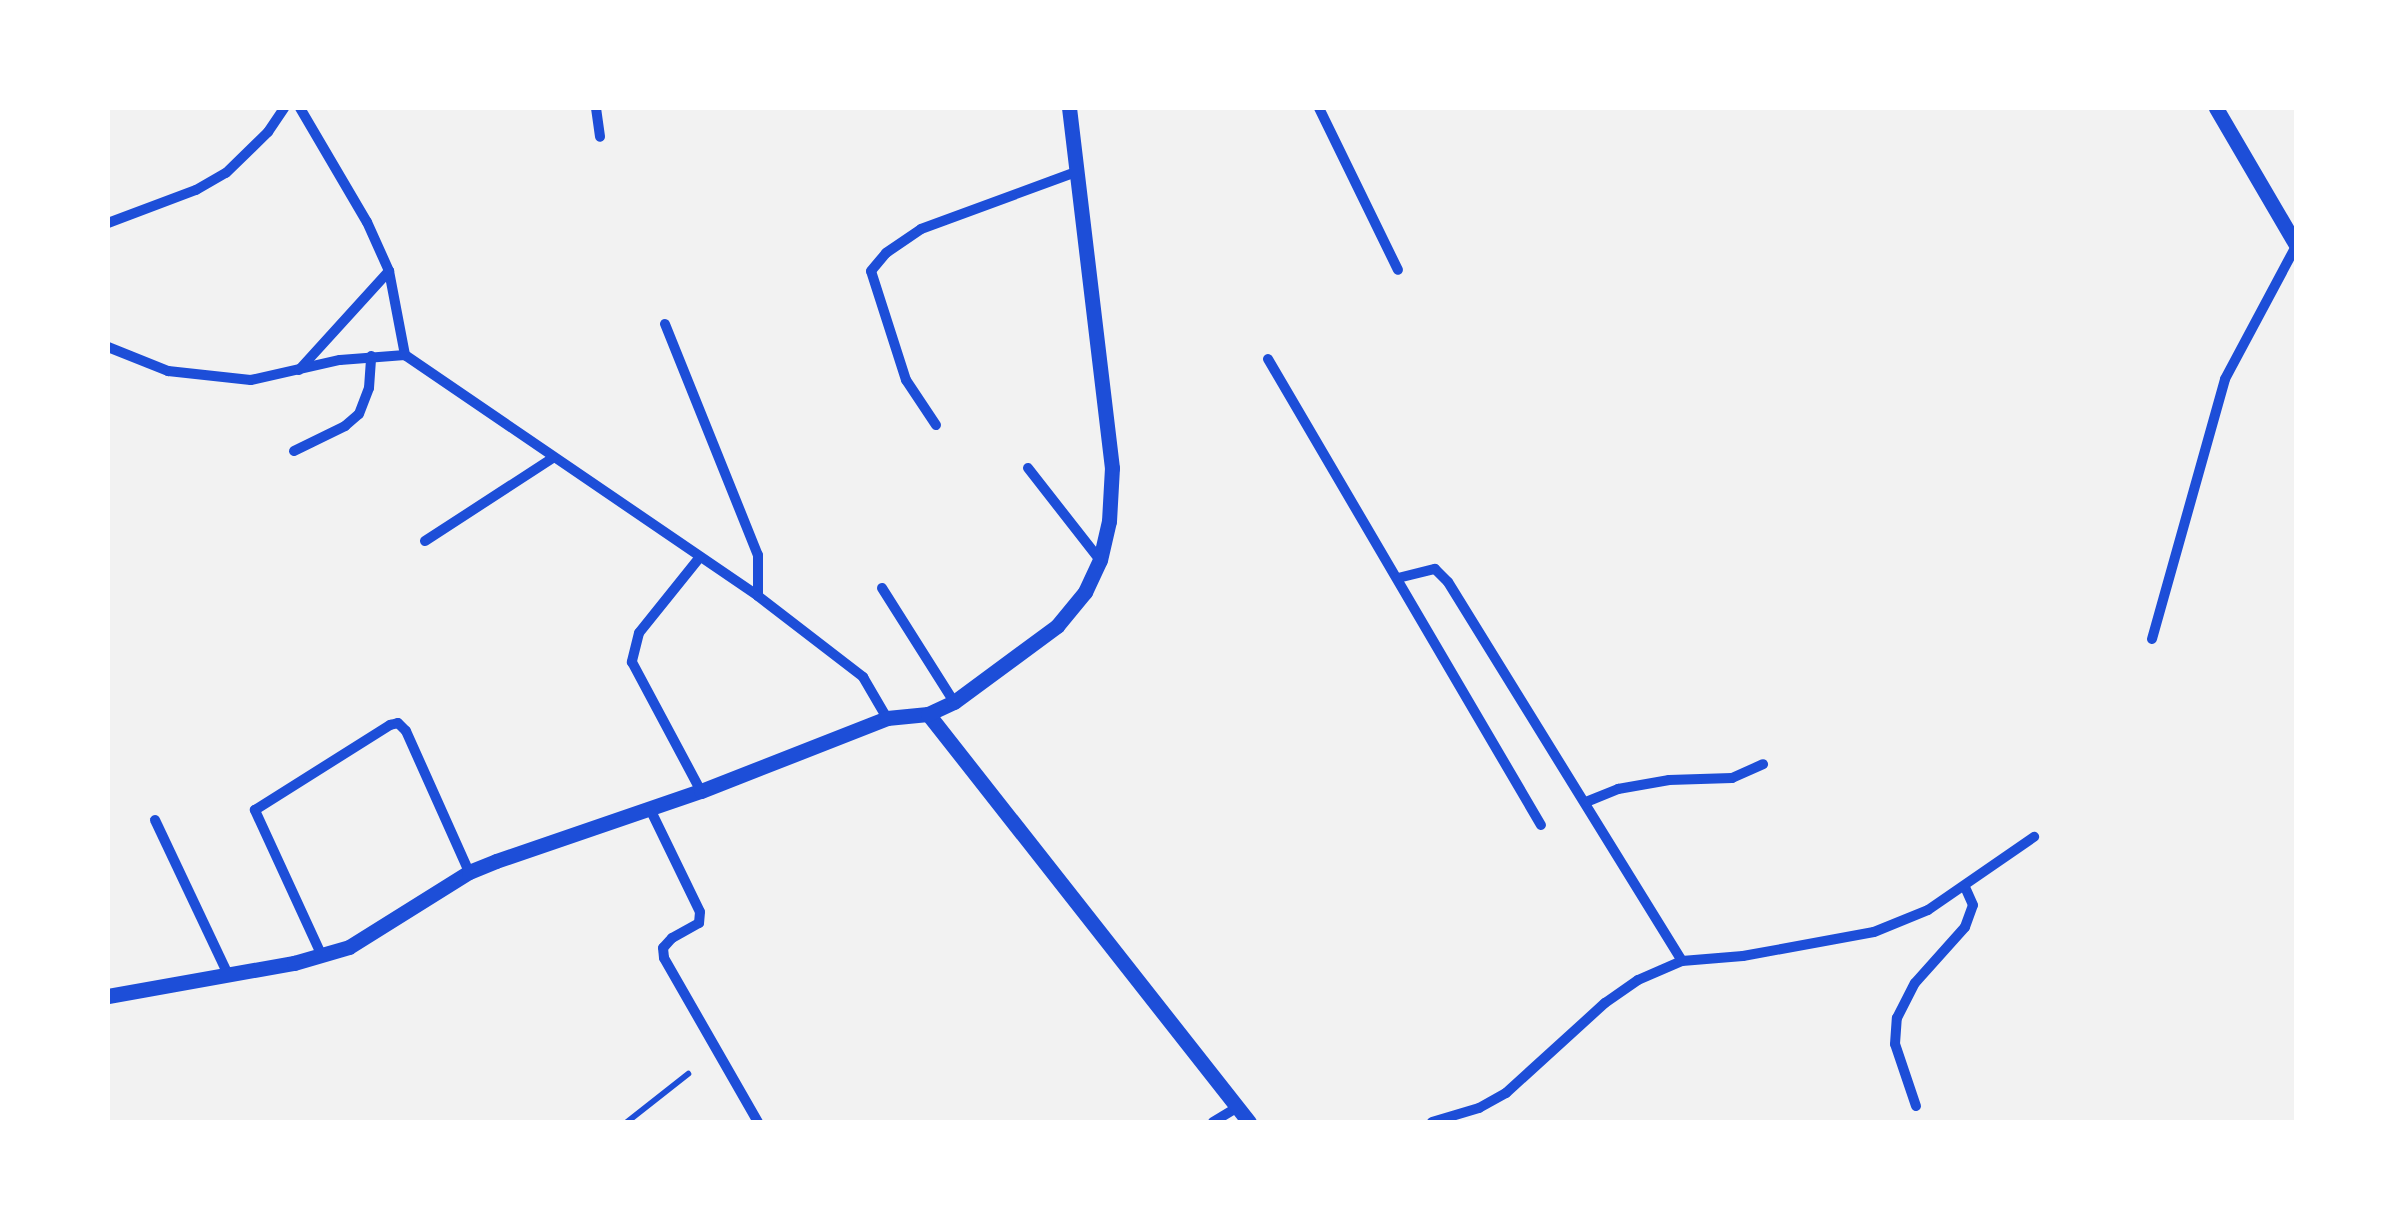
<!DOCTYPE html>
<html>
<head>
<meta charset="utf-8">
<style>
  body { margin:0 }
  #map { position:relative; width:2404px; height:1230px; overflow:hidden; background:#f2f2f2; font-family:"Exo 2",sans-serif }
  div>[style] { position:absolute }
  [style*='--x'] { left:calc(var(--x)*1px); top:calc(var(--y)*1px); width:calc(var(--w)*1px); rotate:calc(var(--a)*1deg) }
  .service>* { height:6px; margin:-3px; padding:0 3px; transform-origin:3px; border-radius:3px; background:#1d4ed8 }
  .minor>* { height:10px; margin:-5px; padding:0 5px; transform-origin:5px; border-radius:5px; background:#1d4ed8 }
  .tertiary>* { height:15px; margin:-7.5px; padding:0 7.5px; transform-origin:7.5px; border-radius:7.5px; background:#1d4ed8 }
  span { translate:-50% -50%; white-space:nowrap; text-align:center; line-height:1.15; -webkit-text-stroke:8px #fff; paint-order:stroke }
  .frame { position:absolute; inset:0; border:110px solid #fff; pointer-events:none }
</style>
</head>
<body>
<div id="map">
  <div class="service">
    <i style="--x:627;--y:1122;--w:78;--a:-38.2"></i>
  </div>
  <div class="minor">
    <i style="--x:300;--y:108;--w:132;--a:59.6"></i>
    <i style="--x:367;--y:222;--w:54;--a:65.8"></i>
    <i style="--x:389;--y:271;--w:86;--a:79.2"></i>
    <i style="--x:596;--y:108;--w:29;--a:82"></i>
    <i style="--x:1319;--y:108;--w:180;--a:64"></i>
    <i style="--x:108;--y:223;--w:94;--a:-20.6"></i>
    <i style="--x:196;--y:190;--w:34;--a:-30"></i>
    <i style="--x:226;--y:173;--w:59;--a:-44.3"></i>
    <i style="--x:268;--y:132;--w:29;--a:-56"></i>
    <i style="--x:665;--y:324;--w:249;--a:68.1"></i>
    <i style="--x:758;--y:555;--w:41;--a:90"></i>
    <i style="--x:108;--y:347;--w:65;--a:21.8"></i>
    <i style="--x:168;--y:371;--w:83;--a:6.2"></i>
    <i style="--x:251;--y:380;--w:91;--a:-12.7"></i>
    <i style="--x:340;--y:360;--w:65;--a:-4.4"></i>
    <i style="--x:405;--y:355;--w:427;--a:34.3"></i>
    <i style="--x:758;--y:596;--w:133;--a:37.6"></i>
    <i style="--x:863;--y:677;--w:48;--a:59.7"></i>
    <i style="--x:1268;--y:359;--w:540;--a:59.64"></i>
    <i style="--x:299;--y:370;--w:134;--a:-47.7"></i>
    <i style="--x:936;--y:425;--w:54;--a:-123.7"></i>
    <i style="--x:906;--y:380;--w:114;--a:-107.8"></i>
    <i style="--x:871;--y:271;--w:23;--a:-50"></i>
    <i style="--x:886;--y:253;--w:42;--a:-34.4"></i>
    <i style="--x:921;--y:229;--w:165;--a:-20.2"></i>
    <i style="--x:294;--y:451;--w:57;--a:-26.1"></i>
    <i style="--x:345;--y:426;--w:18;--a:-41"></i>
    <i style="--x:359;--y:414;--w:28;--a:-69"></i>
    <i style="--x:369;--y:388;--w:32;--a:-86"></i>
    <i style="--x:1028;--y:468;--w:117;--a:52"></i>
    <i style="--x:425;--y:541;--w:153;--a:-33"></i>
    <i style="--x:700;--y:557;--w:97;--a:128.8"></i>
    <i style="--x:639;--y:633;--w:30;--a:104"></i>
    <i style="--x:632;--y:662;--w:146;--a:61.9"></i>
    <i style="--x:1398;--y:578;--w:38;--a:-14"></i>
    <i style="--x:1435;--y:569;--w:18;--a:45"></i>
    <i style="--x:1448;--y:582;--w:445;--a:58.3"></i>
    <i style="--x:882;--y:588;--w:135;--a:57.7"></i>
    <i style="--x:2152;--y:639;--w:270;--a:-74.3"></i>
    <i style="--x:2225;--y:379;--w:151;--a:-61.9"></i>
    <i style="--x:1586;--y:802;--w:35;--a:-22"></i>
    <i style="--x:1618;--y:789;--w:52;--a:-10"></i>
    <i style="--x:1669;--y:780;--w:63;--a:-1.8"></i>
    <i style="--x:1732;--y:778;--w:34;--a:-24"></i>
    <i style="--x:650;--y:809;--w:114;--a:64.1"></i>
    <i style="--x:700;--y:912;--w:11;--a:95"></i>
    <i style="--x:699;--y:923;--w:31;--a:151"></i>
    <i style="--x:672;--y:938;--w:13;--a:132"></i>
    <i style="--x:663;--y:948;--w:10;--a:84"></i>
    <i style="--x:664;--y:958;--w:189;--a:60.2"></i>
    <i style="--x:155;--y:820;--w:168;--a:64.7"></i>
    <i style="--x:322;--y:956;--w:161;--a:-114.7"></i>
    <i style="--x:255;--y:810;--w:160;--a:-32.2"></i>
    <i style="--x:390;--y:725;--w:8;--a:-14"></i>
    <i style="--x:398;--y:723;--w:11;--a:45"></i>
    <i style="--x:406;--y:731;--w:154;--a:65.9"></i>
    <i style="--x:1916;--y:1106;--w:65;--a:-108.7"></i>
    <i style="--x:1895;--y:1044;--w:26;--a:-86"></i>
    <i style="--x:1897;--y:1018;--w:39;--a:-63"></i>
    <i style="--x:1915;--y:983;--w:75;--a:-48.2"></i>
    <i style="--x:1965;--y:927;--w:23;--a:-70"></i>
    <i style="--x:1973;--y:905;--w:20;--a:-114"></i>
    <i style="--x:1213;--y:1122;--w:29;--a:-31"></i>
    <i style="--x:1432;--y:1122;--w:49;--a:-16.6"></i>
    <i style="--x:1479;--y:1108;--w:31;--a:-29"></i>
    <i style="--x:1506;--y:1093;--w:134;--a:-42.3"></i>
    <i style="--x:1605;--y:1003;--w:40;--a:-34.9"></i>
    <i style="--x:1638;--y:980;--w:48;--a:-23.4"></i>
    <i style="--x:1682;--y:961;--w:61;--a:-4.7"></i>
    <i style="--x:1743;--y:956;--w:133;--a:-10.4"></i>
    <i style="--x:1874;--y:932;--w:58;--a:-22.2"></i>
    <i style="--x:1928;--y:910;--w:129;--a:-34.6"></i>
  </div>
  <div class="tertiary">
    <i style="--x:2216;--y:108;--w:159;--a:59.7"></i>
    <i style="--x:928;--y:714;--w:519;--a:51.81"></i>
    <i style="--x:108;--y:996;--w:189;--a:-10.1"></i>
    <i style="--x:294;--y:963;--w:57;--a:-16.2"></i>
    <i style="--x:349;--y:947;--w:142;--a:-32"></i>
    <i style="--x:469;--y:872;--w:29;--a:-22"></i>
    <i style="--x:496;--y:861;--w:217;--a:-18.9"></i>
    <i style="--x:701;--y:791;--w:200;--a:-21.4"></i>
    <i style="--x:887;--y:718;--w:41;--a:-5.6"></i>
    <i style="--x:928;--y:714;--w:29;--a:-25"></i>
    <i style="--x:954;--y:702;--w:128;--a:-36.4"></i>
    <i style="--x:1057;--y:626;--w:44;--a:-50.5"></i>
    <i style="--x:1085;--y:592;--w:35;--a:-65"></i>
    <i style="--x:1100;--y:560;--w:40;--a:-77"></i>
    <i style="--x:1109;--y:521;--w:53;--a:-86.8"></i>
    <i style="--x:1112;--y:468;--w:363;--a:-96.8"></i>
  </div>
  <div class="frame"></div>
</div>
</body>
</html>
